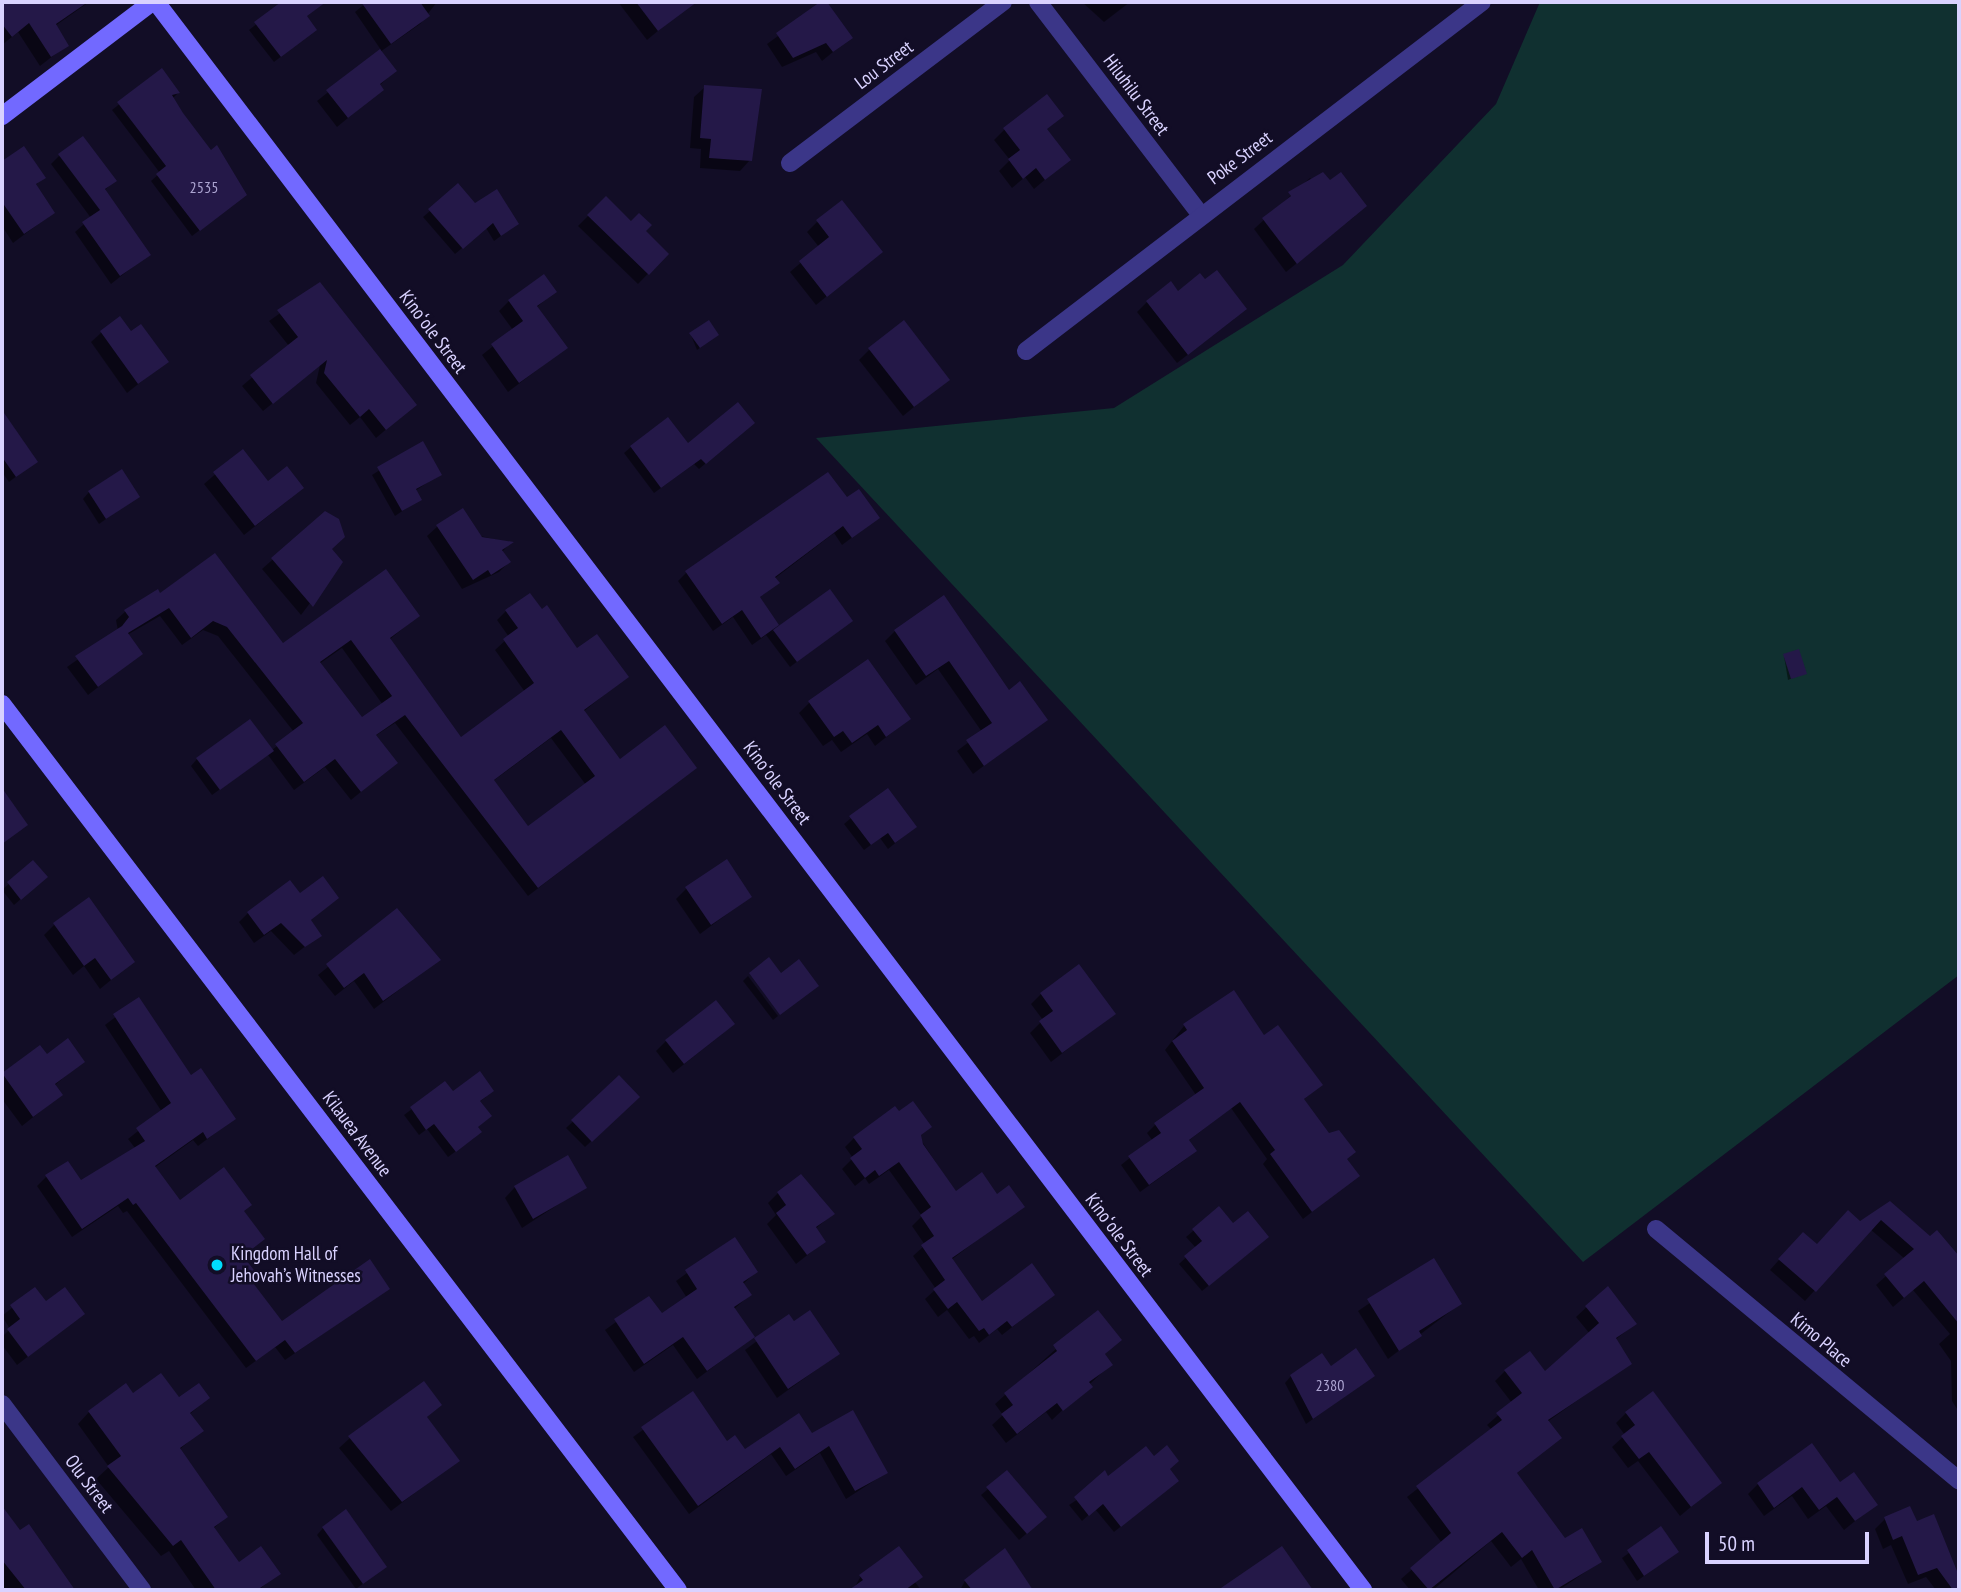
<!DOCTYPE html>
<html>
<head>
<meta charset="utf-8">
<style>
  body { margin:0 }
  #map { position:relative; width:1961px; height:1592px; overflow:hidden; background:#120d26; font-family:"PT Sans Narrow",sans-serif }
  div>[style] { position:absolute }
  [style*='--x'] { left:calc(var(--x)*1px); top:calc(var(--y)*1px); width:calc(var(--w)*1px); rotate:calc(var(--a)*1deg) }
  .green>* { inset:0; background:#103030 }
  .shadow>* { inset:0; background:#0007 }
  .building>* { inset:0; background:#241848 }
  .street>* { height:18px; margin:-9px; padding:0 9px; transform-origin:9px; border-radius:9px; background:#3b3688 }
  .secondary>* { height:18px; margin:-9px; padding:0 9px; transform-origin:9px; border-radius:9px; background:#7269ff }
  .dots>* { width:19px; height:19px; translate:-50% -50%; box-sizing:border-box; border:4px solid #120d26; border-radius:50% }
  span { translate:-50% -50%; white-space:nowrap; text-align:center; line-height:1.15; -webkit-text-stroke:5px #120d26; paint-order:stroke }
  .number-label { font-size:16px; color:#aca4d1 }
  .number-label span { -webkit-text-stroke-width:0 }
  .street-label { font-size:19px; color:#d9d2ff }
  .poi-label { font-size:19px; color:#d9d2ff }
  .left { translate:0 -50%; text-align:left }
  .frame { position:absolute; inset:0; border:4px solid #d9d2ff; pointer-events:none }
  .scale { position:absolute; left:1705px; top:1532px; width:164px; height:32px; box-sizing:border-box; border:4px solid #d9d2ff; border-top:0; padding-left:9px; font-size:21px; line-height:24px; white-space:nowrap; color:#d9d2ff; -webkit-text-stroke:5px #120d26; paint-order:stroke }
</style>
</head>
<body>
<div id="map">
  <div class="green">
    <i style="clip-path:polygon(1540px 2px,1959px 2px,1959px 975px,1583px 1262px,816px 438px,1114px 408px,1343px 265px,1496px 104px)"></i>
  </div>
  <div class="shadow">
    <i style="clip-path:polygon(2px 2px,89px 2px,55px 26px,67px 45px,40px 66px,18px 32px,2px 45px)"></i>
    <i style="clip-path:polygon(284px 2px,320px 5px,305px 17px,308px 36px,274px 62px,249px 30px)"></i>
    <i style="clip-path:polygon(367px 2px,437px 2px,420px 24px,380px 52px,395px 71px,379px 86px,382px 90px,337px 127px,317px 101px,381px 50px,355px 12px)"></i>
    <i style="clip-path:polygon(618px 2px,675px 2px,682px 11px,647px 40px)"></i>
    <i style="clip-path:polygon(825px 2px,850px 38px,822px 61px,816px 52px,782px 67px,767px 44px)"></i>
    <i style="clip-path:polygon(1082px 2px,1130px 2px,1104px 22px)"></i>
    <i style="clip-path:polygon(161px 71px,178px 93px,172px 99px,238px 201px,192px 236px,151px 181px,160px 173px,112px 110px)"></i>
    <i style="clip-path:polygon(705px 87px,750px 160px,740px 171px,700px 168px,701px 149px,690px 148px,694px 97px)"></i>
    <i style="clip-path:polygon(1005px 129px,1045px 130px,1068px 160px,1034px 189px,1025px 177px,1012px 188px,999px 171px,1010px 160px,994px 140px)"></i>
    <i style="clip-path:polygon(24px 148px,43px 177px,35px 186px,53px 213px,13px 243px,2px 226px,2px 163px)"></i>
    <i style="clip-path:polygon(59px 156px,114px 181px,104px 191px,149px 254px,111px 284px,75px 232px,91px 218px,51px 164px)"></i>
    <i style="clip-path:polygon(1310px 178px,1355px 216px,1286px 272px,1254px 229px)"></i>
    <i style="clip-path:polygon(606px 198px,667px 254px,638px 284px,578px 226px)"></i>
    <i style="clip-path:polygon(474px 205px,517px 224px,494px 241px,486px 228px,455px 254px,423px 217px,430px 211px)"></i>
    <i style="clip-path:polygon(817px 222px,881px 252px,816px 305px,790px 272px,819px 247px,807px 232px)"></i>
    <i style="clip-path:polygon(320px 285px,415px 405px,376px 438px,360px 417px,350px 425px,316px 383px,320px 365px,263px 411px,242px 386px,289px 346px,269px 321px)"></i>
    <i style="clip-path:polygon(554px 292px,537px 307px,566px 348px,508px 392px,482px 355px,513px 330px,499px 311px,509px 301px)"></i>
    <i style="clip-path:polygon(1178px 293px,1234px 319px,1177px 363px,1137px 312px,1147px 302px)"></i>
    <i style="clip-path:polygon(102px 332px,131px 333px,166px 362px,127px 393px,91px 342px)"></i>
    <i style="clip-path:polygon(691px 335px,714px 338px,697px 350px)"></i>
    <i style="clip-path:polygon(869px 350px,948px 379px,903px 416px,859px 360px)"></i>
    <i style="clip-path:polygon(3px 414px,35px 462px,9px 482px,2px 472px)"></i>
    <i style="clip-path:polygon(746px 429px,699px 469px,694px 464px,654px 493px,624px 453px,631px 447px,687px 446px)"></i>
    <i style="clip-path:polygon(422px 443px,440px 474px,415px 491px,420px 499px,395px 516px,372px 475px)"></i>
    <i style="clip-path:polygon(242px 451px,268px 484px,291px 498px,244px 535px,204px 484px)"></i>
    <i style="clip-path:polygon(89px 492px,137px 497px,99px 524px,83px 499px)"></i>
    <i style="clip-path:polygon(847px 500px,878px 518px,842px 545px,834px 533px,774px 579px,777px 583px,759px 598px,777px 625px,772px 632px,830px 591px,851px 621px,790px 667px,766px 635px,752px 645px,733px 617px,713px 631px,678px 581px,686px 573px)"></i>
    <i style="clip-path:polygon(325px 513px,330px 550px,341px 562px,301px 615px,262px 569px)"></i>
    <i style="clip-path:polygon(438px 526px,510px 543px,502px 552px,509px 562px,499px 572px,462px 589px,427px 536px)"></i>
    <i style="clip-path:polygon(evenodd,160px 596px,282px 645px,418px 616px,389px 640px,460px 740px,525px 692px,495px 650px,509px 637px,497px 620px,506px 611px,626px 677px,583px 712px,620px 761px,695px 768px,528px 896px,395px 723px,375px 736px,396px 763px,351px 800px,325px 767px,294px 790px,268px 755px,212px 795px,191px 766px,197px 759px,271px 751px,294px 732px,218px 636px,203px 630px,182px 645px,160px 616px,127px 635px,141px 654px,88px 695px,67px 667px,118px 631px,116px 620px,126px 611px,160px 596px,342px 648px,383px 705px,362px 719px,319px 664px,342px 648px,160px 596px,551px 738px,586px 785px,528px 828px,493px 781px,551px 738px)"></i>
    <i style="clip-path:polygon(895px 631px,1008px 692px,1046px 719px,973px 774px,957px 751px,982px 732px,938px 669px,916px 685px,885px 641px)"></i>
    <i style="clip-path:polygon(1784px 656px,1805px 673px,1788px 680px)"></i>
    <i style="clip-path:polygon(810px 702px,909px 719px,875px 746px,867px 734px,841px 752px,832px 740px,823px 746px,799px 713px)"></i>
    <i style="clip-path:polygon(851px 818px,915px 827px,888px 849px,880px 838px,864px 850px,844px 824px)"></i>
    <i style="clip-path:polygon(33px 862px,39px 883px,14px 905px,2px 890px)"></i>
    <i style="clip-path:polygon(687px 888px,750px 897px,700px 934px,676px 899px)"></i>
    <i style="clip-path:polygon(300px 896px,337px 898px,310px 921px,320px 935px,294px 955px,271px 931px,254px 943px,239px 922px,248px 913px)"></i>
    <i style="clip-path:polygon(397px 911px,438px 960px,374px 1009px,354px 981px,335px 996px,318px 975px)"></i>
    <i style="clip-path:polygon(54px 925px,133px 962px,100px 989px,84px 966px,73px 975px,44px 935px)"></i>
    <i style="clip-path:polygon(748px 976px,778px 1016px,773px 1020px,743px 981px)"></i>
    <i style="clip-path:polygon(1041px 994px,1113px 1014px,1051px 1062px,1030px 1033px,1043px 1020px,1031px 1004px)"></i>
    <i style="clip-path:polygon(138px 1000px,190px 1078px,234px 1119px,198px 1146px,193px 1140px,154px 1168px,179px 1202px,263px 1239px,242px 1257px,248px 1280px,282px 1324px,388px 1289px,285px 1360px,275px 1347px,246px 1368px,127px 1211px,123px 1213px,118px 1206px,72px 1237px,37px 1186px,46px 1177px,80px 1183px,135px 1148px,128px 1139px,162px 1112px,105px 1025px)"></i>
    <i style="clip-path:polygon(1184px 1026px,1264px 1037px,1321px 1085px,1303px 1100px,1358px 1176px,1303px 1219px,1263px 1164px,1267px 1159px,1231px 1108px,1188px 1141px,1195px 1151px,1186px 1159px,1140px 1192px,1121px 1165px,1152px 1140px,1147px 1133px,1155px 1125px,1196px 1095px,1165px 1050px)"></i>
    <i style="clip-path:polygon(722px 1034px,673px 1073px,656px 1051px,666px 1041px)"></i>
    <i style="clip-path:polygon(39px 1047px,46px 1056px,83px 1061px,54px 1086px,61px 1095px,22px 1126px,2px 1099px,2px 1075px)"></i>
    <i style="clip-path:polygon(619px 1078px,638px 1097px,585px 1147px,566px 1128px)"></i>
    <i style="clip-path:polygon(445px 1084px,452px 1094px,486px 1097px,479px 1102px,474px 1138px,448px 1157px,427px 1129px,419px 1135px,404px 1115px)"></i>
    <i style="clip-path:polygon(919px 1137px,956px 1193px,997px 1196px,1022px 1206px,951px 1260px,982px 1303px,1053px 1295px,1002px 1335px,997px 1329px,979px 1343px,974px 1336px,969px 1339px,947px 1310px,938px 1317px,925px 1299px,936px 1289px,913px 1256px,925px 1245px,912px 1226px,922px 1216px,889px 1170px,869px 1184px,865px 1178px,855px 1186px,842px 1169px,853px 1158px,845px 1147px,854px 1138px)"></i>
    <i style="clip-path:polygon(515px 1187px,585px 1187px,522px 1228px,505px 1198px)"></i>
    <i style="clip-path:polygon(778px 1193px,819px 1195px,833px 1214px,815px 1229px,824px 1242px,796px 1264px,767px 1224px,776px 1215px,768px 1203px)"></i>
    <i style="clip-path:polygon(1890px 1204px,1930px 1238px,1937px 1232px,1959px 1259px,1959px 1306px,1950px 1313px,1959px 1315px,1959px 1412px,1952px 1401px,1951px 1361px,1939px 1344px,1950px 1334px,1913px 1290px,1893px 1307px,1876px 1285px,1905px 1259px,1870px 1229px,1805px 1301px,1770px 1270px,1793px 1244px,1816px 1246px)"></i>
    <i style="clip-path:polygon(1219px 1209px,1233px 1225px,1261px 1243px,1202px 1291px,1179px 1264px,1196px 1248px,1186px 1237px)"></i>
    <i style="clip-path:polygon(734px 1239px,756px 1272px,743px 1284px,750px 1295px,734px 1309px,753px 1337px,697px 1379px,673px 1345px,634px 1372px,605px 1330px,649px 1298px,661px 1315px,687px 1298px,676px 1281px)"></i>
    <i style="clip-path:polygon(1433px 1260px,1460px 1304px,1388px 1359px,1358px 1311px)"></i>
    <i style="clip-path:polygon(1607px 1288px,1635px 1324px,1615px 1340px,1629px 1364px,1547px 1422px,1560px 1438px,1516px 1474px,1565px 1540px,1600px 1562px,1559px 1590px,1539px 1590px,1521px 1559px,1511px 1567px,1491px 1541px,1433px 1590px,1410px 1590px,1401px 1579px,1442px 1543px,1407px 1497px,1492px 1430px,1487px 1425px,1512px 1403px,1495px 1381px,1505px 1371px,1545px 1374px,1590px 1334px,1576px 1317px)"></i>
    <i style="clip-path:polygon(35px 1289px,45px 1304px,83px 1314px,17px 1365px,2px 1345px,2px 1337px,10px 1329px,2px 1316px)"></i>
    <i style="clip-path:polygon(1097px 1312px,1120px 1340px,1104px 1355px,1111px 1364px,1052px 1420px,1046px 1412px,1006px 1443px,992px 1425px,1003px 1415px,995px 1404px)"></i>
    <i style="clip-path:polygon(789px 1317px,838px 1354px,777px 1398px,745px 1350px)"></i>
    <i style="clip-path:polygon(1330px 1368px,1373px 1376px,1306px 1424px,1285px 1383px,1291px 1376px)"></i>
    <i style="clip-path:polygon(693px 1394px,726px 1443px,744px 1452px,811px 1436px,886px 1473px,846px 1499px,820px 1453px,786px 1476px,771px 1454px,689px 1514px,633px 1437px)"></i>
    <i style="clip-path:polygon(133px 1395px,208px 1398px,190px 1414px,201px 1431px,179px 1450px,226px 1517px,213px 1529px,239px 1564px,278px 1573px,259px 1590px,196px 1590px,169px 1551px,161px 1556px,96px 1479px,109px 1467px,78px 1424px,89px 1412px)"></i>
    <i style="clip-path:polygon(440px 1405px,426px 1418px,457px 1461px,391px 1511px,339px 1448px,350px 1438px)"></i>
    <i style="clip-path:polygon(1626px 1413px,1720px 1483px,1680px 1516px,1638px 1461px,1628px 1468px,1612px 1447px,1625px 1435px,1616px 1423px)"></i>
    <i style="clip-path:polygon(1168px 1470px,1170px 1487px,1114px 1532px,1095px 1509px,1082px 1521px,1069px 1505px,1108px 1479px)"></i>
    <i style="clip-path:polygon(1758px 1484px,1840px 1485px,1875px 1505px,1844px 1530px,1826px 1506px,1808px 1519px,1792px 1496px,1764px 1516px,1748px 1494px)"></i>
    <i style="clip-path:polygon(988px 1489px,1039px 1523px,1019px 1540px,981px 1495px)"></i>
    <i style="clip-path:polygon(2px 1509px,20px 1532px,29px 1526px,72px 1590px,2px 1590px)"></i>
    <i style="clip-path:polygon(1933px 1516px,1959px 1580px,1959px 1590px,1936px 1590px,1926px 1577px,1908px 1584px,1891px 1545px,1883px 1549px,1875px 1529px,1885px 1519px,1916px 1523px)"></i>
    <i style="clip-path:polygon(323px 1528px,385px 1567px,356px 1589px,317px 1535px)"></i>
    <i style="clip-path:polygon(1661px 1529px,1677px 1552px,1637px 1581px,1622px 1558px)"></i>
    <i style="clip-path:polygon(1004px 1551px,1033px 1590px,960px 1590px,965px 1581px)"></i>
    <i style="clip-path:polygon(861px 1576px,915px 1582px,921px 1590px,853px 1590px)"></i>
  </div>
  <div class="building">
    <i style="clip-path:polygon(2px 2px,88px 2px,56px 24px,69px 46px,51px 57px,29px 23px,12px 37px,2px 24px)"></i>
    <i style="clip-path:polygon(281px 2px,326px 2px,307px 16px,317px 30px,281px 57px,254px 22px)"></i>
    <i style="clip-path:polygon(361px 2px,420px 2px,430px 16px,391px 44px)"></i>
    <i style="clip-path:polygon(636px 2px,697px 2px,658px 31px)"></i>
    <i style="clip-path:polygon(820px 2px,827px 2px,853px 38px,833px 52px,826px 43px,793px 58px,776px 33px)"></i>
    <i style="clip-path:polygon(380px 49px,397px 71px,380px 84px,384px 90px,348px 118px,326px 90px)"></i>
    <i style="clip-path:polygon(162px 68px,180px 93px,172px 95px,183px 113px,211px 150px,217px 145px,247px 195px,200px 231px,156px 174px,166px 166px,117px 102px)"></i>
    <i style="clip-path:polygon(704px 85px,762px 89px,752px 161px,709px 158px,711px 139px,700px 138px)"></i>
    <i style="clip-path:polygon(1047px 94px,1064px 116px,1047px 129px,1071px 160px,1045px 180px,1036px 168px,1023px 179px,1008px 159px,1020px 150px,1003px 128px)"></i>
    <i style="clip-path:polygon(83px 136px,117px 181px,105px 189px,151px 255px,120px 276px,82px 222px,100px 210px,58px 154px)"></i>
    <i style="clip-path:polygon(24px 146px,46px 178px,36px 184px,55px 213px,24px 234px,2px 202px,2px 161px)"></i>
    <i style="clip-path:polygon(1323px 172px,1330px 180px,1341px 172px,1367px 206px,1297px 264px,1262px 218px,1291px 196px,1288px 192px)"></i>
    <i style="clip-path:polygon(458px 183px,475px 203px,497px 189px,519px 224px,501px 236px,493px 223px,463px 249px,428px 209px)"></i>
    <i style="clip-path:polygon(606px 196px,631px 221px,639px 213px,652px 225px,646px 231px,669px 254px,649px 275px,587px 215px)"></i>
    <i style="clip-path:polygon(842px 200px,883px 252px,827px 297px,799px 261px,829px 237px,816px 220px)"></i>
    <i style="clip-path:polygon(1217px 270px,1247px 309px,1188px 355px,1146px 301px,1171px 281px,1178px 291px,1200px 273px,1205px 279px)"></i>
    <i style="clip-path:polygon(544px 274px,557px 292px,537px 306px,568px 348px,519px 383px,491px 344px,523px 321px,508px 300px)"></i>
    <i style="clip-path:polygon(320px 282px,417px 405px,386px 430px,369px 409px,360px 417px,324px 373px,327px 360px,273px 404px,250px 375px,298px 337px,277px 310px)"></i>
    <i style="clip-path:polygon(120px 316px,131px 331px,141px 324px,169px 362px,138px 384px,100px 331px)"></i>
    <i style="clip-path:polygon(709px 320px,719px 335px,700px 348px,689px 333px)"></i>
    <i style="clip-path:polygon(904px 320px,950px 380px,914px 407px,868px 348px)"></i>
    <i style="clip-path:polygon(738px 402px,755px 423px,706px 464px,701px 459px,661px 488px,630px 446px,668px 417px,688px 443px)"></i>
    <i style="clip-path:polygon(2px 410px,38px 462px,16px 477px,2px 457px)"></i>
    <i style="clip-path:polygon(423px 441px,442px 475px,416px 489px,422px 500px,402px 511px,377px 467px)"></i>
    <i style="clip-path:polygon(243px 449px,268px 481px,287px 466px,304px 488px,255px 526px,213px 472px)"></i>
    <i style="clip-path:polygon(122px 469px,140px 497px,106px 519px,88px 491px)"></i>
    <i style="clip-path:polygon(828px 472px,847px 497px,859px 489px,880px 518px,852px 538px,843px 526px,775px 577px,780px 583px,760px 597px,779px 625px,761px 638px,742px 610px,722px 624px,685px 571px)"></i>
    <i style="clip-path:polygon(463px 508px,482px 537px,514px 542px,502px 550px,511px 562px,491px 575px,488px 570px,473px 580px,436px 525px)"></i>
    <i style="clip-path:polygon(325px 511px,339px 519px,345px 537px,332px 549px,343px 562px,313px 607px,271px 558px)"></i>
    <i style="clip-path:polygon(evenodd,215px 553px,283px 643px,386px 569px,420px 616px,390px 638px,461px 737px,534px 683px,503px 639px,518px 628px,505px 610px,530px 593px,542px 609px,547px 605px,577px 648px,597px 634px,629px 677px,584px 710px,620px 759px,665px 725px,697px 768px,538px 888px,405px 715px,376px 735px,398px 763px,361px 792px,335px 759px,304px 782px,275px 744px,303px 723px,227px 627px,213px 621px,191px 638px,169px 608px,128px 633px,143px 654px,98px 687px,75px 656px,122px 626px,129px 617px,124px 610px,158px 589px,160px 593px,215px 553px,351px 640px,392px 696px,362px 717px,320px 662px,351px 640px,215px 553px,561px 730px,595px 776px,528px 826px,494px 780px,561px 730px)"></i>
    <i style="clip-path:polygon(830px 589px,853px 621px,797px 662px,773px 630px)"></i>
    <i style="clip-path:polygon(944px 595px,1009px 690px,1020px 681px,1048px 720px,984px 766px,966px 740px,992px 723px,949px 661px,926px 676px,894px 630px)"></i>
    <i style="clip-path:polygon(1799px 649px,1807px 674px,1791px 679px,1783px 654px)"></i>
    <i style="clip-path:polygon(868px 659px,911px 719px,886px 737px,878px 725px,852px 743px,843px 731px,834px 737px,808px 701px)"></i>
    <i style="clip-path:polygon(250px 719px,274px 751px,220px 790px,196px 758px)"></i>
    <i style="clip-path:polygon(2px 788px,28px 825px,2px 844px)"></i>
    <i style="clip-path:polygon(888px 788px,917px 827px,895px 843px,888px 833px,871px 845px,849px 816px)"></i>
    <i style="clip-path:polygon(727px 859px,752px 897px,711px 925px,685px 887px)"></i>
    <i style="clip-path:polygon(33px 860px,48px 877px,21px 900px,7px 882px)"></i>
    <i style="clip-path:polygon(323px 876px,339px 898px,311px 920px,322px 936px,305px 947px,281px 923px,264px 935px,247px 912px,290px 880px,300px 893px)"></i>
    <i style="clip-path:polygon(89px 897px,135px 962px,111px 980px,95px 958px,84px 966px,53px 923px)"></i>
    <i style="clip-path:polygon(397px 908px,441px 960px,383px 1001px,364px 973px,344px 988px,326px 964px)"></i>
    <i style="clip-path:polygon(769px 957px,781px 973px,799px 959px,819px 986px,780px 1015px,749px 973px)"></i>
    <i style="clip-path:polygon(1079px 964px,1116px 1014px,1062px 1053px,1039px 1021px,1053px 1011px,1040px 993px)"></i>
    <i style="clip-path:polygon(1234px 990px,1264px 1035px,1278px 1025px,1323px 1085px,1304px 1099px,1329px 1133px,1339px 1130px,1356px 1152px,1347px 1159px,1360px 1176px,1312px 1212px,1270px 1154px,1275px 1150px,1240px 1102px,1189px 1140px,1197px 1151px,1149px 1185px,1128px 1156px,1161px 1133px,1154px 1123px,1204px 1088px,1172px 1041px,1187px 1030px,1183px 1024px)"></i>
    <i style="clip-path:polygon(139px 997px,191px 1075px,201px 1068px,236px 1119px,207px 1139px,203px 1132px,155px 1166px,180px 1200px,224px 1167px,252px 1205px,244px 1211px,265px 1239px,243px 1256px,257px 1274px,250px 1279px,282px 1321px,370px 1259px,390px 1289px,295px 1353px,285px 1340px,256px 1361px,136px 1203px,133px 1205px,128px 1198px,82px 1229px,45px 1175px,68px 1161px,81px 1180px,145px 1141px,136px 1128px,171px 1103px,113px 1014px)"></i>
    <i style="clip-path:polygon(716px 1000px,735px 1024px,684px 1064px,665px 1040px)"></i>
    <i style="clip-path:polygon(68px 1038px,85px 1062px,55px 1084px,63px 1095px,33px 1117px,2px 1073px,40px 1045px,47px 1054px)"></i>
    <i style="clip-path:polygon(480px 1071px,494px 1091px,480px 1101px,492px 1116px,478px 1127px,482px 1132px,456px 1152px,434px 1124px,426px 1130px,410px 1107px,445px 1081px,453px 1091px)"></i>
    <i style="clip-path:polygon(619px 1075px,640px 1097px,592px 1142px,571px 1120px)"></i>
    <i style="clip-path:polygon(913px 1101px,932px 1127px,921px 1135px,923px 1144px,956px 1191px,982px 1172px,997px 1194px,1009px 1185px,1025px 1207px,952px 1258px,982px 1301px,1032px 1263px,1055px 1295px,1012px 1327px,1007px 1321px,989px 1335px,984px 1328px,979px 1331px,957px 1302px,948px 1309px,933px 1289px,945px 1280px,921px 1245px,934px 1236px,920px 1215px,931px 1207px,899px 1162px,879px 1176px,875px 1170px,865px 1178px,850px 1158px,862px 1149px,853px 1137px,895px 1106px,899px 1111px)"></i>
    <i style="clip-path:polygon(568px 1155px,587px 1188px,533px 1219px,514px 1186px)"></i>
    <i style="clip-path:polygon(801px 1174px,835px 1214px,816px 1227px,826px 1242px,807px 1255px,776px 1213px,786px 1205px,777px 1192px)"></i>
    <i style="clip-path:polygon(1890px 1201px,1930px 1236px,1937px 1230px,1959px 1256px,1959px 1324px,1924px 1281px,1904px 1298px,1884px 1274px,1914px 1249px,1881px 1220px,1816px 1292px,1778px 1259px,1803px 1232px,1817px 1244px,1848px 1210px,1860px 1221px)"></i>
    <i style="clip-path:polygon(1219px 1206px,1233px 1223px,1248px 1211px,1269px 1237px,1209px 1286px,1184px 1256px,1202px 1241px,1192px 1229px)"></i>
    <i style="clip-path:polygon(735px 1237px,758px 1272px,743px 1282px,752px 1295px,734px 1307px,755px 1337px,707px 1371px,683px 1337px,644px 1364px,614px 1319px,649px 1296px,662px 1313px,697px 1289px,685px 1270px)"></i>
    <i style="clip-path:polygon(1434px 1258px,1462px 1304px,1419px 1331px,1422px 1336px,1399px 1351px,1367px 1299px)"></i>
    <i style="clip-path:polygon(1608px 1286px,1637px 1324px,1616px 1338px,1632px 1364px,1548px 1420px,1562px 1438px,1517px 1473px,1565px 1538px,1582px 1528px,1602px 1562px,1555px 1590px,1532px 1550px,1522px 1558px,1502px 1532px,1429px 1590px,1410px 1568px,1451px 1533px,1416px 1486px,1502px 1420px,1496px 1413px,1522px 1393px,1504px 1370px,1530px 1351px,1545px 1371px,1599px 1323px,1585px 1306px)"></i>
    <i style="clip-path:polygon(35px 1287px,46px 1301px,65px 1287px,85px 1314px,28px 1357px,7px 1329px,20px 1319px,10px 1305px)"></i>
    <i style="clip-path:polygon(810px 1310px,840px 1354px,788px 1389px,754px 1338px,789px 1314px,794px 1321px)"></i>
    <i style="clip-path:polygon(1098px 1310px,1122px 1340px,1105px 1354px,1113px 1365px,1089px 1382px,1093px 1387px,1063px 1411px,1057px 1403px,1017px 1434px,1001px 1414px,1013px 1405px,1004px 1393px,1057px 1351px,1053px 1345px)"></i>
    <i style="clip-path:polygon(1356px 1348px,1375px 1376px,1313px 1419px,1290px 1375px,1322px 1353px,1331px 1366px)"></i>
    <i style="clip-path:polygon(161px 1373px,179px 1397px,199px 1383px,210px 1398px,190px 1413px,204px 1431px,180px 1448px,228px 1517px,214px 1527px,239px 1562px,261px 1546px,281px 1574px,257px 1590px,216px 1590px,181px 1540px,173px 1546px,107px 1466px,121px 1456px,88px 1411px,126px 1383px,133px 1393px)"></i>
    <i style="clip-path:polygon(424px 1381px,442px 1405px,427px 1417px,460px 1461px,402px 1502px,348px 1436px)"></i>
    <i style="clip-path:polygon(693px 1391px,727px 1441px,735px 1435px,745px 1449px,799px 1413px,812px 1433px,853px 1410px,888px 1473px,855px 1491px,829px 1446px,795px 1469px,780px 1447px,698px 1506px,641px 1427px)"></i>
    <i style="clip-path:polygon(1653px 1391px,1722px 1483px,1691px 1507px,1649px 1452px,1639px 1459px,1621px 1436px,1635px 1425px,1625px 1412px)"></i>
    <i style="clip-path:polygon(1812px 1443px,1840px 1482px,1854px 1472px,1878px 1505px,1855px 1521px,1837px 1497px,1819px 1510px,1802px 1487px,1774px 1508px,1757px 1483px)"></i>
    <i style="clip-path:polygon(1167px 1445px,1179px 1461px,1170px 1469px,1179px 1481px,1121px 1527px,1103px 1504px,1089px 1516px,1074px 1497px,1105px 1470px,1108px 1476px,1146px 1446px,1154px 1456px)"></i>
    <i style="clip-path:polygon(1007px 1470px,1047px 1517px,1027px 1534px,986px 1487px)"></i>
    <i style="clip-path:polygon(2px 1506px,20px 1530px,29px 1524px,75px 1590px,26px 1590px,2px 1560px)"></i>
    <i style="clip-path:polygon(1910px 1506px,1917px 1521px,1934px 1514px,1959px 1576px,1959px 1590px,1953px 1590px,1937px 1568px,1918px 1575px,1902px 1536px,1893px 1540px,1884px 1517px)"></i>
    <i style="clip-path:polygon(346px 1509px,387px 1567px,363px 1584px,322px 1527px)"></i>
    <i style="clip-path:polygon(1661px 1526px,1679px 1552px,1644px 1576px,1627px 1550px)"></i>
    <i style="clip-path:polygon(899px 1546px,923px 1577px,905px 1590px,849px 1590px,863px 1580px,859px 1575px)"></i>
    <i style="clip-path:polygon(1282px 1546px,1313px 1590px,1218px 1590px)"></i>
    <i style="clip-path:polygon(1005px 1548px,1033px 1590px,972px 1590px,964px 1580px)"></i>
  </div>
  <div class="street">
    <i style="--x:1038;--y:2;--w:267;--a:52.6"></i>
    <i style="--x:790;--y:163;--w:267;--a:-37.1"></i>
    <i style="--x:1026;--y:351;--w:574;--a:-37.43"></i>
    <i style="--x:1656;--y:1229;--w:394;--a:39.7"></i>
    <i style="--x:2;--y:1404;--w:233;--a:53"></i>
  </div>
  <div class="secondary">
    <i style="--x:156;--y:2;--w:1995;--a:52.76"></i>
    <i style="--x:2;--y:116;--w:188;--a:-37.2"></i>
    <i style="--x:2;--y:704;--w:1114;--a:52.66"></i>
  </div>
  <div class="dots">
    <i style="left:217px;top:1265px;background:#00dcfd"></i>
  </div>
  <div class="number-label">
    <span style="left:204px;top:187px">2535</span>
    <span style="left:1330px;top:1385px">2380</span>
  </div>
  <div class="street-label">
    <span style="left:884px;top:65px;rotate:-37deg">Lou Street</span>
    <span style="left:1136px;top:95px;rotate:53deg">Hiluhilu Street</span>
    <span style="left:1240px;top:158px;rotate:-37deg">Poke Street</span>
    <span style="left:433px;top:332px;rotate:53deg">Kinoʻole Street</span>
    <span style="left:777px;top:783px;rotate:53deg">Kinoʻole Street</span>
    <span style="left:357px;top:1134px;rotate:53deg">Kilauea Avenue</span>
    <span style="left:1119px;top:1235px;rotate:53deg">Kinoʻole Street</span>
    <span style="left:1821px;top:1340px;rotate:40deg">Kimo Place</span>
    <span style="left:89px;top:1484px;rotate:53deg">Olu Street</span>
  </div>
  <div class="poi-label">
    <span class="left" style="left:231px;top:1265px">Kingdom Hall of<br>Jehovah’s Witnesses</span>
  </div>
  <div class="frame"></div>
  <div class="scale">50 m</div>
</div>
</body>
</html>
